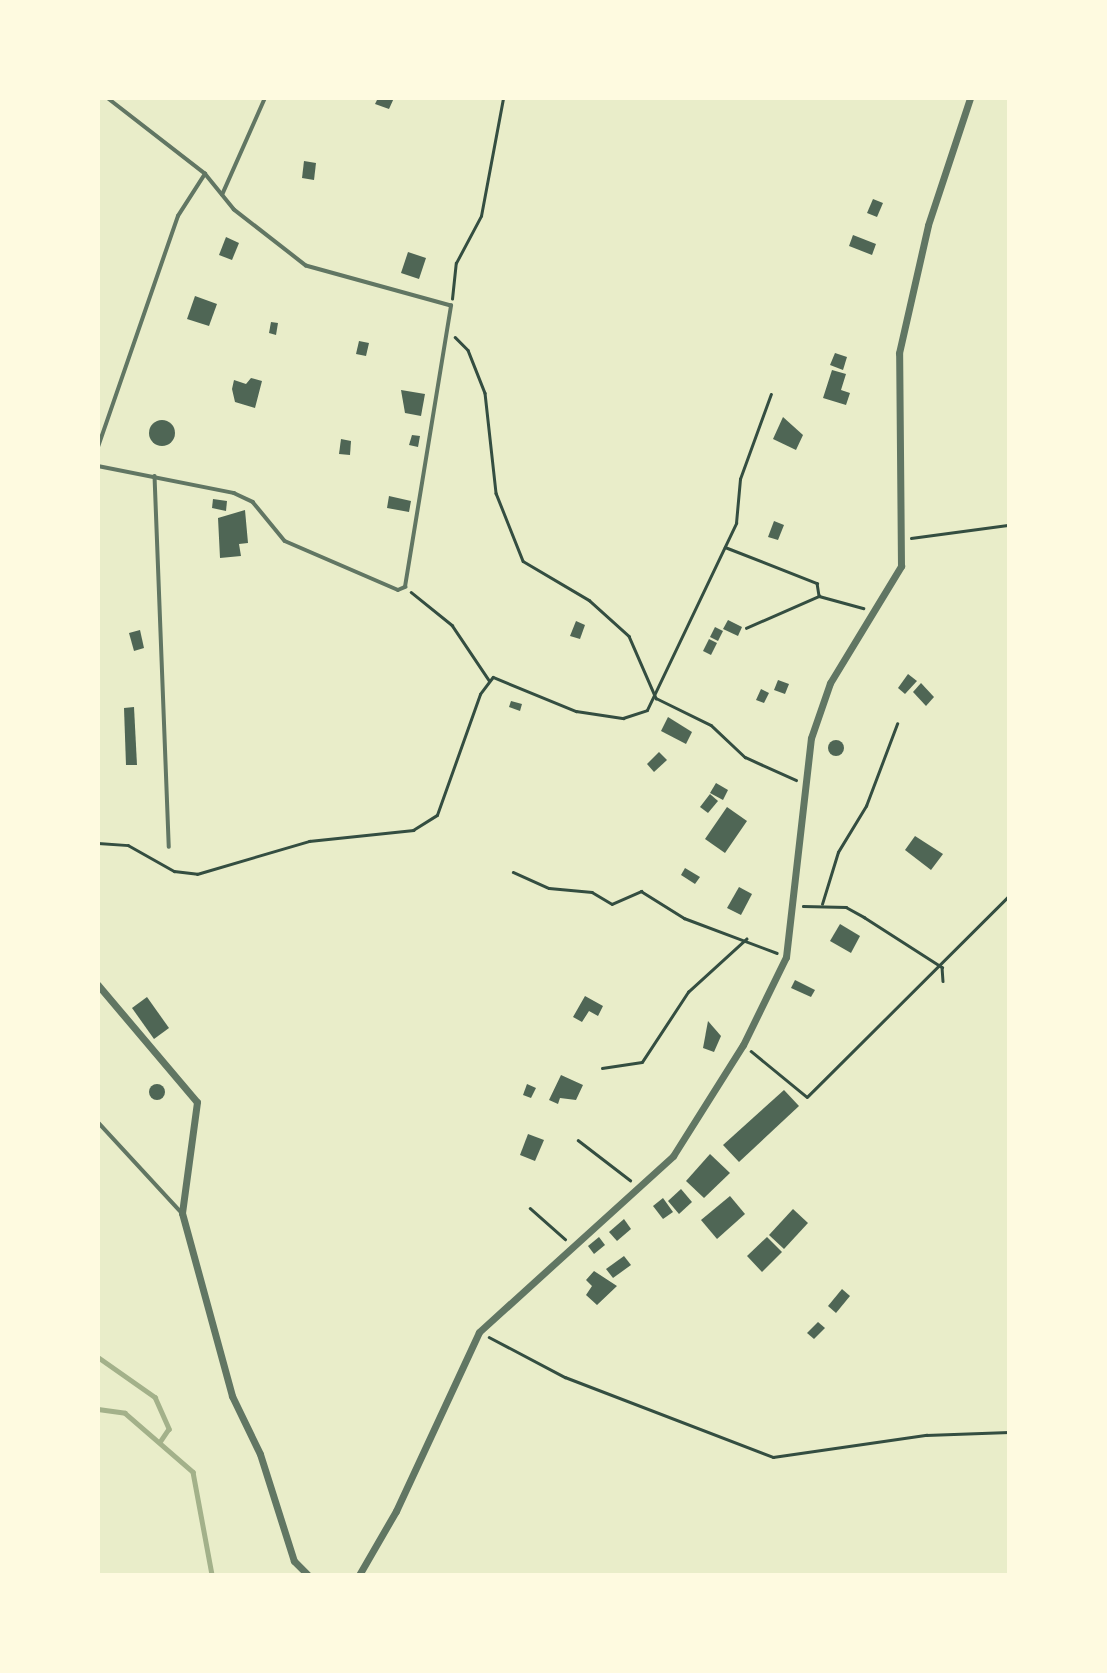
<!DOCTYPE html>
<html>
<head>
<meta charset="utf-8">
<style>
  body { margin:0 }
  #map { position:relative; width:1107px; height:1673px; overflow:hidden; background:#e9edc9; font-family:Arial,sans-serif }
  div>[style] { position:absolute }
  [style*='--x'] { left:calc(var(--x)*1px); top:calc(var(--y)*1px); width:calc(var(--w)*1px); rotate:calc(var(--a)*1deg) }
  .stream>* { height:4.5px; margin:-2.25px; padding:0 2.25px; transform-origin:2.25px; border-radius:2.25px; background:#a3b18a }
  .building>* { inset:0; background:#4f6655 }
  .round { border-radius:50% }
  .path>* { height:2.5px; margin:-1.25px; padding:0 1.25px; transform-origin:1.25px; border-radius:1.25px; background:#344e41 }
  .service>* { height:3.5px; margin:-1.75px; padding:0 1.75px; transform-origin:1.75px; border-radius:1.75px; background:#617663 }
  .minor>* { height:7px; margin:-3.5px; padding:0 3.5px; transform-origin:3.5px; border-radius:3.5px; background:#617663 }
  span { translate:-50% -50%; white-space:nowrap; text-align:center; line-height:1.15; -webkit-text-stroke:5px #fefae0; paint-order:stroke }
  .frame { position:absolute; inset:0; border:100px solid #fefae0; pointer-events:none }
</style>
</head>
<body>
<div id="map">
  <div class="stream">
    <i style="--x:98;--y:1357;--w:70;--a:35.1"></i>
    <i style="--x:155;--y:1397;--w:35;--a:66"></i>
    <i style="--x:169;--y:1429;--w:14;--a:124"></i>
    <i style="--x:98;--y:1409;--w:27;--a:8"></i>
    <i style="--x:125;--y:1413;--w:90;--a:40.9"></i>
    <i style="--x:193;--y:1472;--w:105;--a:79.5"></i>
  </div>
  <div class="building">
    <i style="clip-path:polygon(378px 98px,394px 98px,389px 109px,375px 104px)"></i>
    <i style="clip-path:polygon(304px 161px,316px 163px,314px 180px,302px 178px)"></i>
    <i style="clip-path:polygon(873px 199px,883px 203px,877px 217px,867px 213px)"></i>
    <i style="clip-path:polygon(853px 235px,876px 244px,872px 255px,849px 246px)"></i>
    <i style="clip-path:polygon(226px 237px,239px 243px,232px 260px,219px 255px)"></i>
    <i style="clip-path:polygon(408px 252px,426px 258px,419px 279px,401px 273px)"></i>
    <i style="clip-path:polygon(195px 296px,217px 304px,209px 326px,187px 319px)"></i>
    <i style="clip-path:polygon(271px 322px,278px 323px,276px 335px,269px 333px)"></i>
    <i style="clip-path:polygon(359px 341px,369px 343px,366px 356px,356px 354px)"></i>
    <i style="clip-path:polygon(835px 353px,847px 357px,843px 370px,830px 365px)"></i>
    <i style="clip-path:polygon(832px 370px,846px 374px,841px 390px,850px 393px,846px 405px,823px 398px)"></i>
    <i style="clip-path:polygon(251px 378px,262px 381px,255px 408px,235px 402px,232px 389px,234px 380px,246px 384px)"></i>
    <i style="clip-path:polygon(401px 390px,425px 394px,421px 416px,405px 413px)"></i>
    <i style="clip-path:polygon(783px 417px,803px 435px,796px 450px,773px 439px)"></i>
    <i class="round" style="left:149px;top:420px;width:26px;height:26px"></i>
    <i style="clip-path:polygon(412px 435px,420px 436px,418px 447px,409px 445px)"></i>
    <i style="clip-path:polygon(341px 439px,351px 441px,350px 455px,339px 454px)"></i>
    <i style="clip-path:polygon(389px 496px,411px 501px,409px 512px,387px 508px)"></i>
    <i style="clip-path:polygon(213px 499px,227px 501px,226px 511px,212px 508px)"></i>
    <i style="clip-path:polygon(245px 510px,248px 543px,239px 544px,241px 556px,220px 558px,218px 518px)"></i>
    <i style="clip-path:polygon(774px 521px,784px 525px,778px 540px,768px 537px)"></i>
    <i style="clip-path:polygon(728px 620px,742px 627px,738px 636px,723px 629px)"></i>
    <i style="clip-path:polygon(576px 621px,585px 625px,580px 639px,570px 636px)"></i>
    <i style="clip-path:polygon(715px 627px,723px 631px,718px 641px,710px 637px)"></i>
    <i style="clip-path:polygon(140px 630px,144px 648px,134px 651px,129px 633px)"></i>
    <i style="clip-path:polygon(709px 639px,717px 643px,711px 655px,703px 651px)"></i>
    <i style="clip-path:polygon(908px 674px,917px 681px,905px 694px,898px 688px)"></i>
    <i style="clip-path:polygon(778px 680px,789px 684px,785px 694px,774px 690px)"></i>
    <i style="clip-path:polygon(921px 683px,934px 697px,926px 706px,913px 692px)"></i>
    <i style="clip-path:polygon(761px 689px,769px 693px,764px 703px,756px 700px)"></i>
    <i style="clip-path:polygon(511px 701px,522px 704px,520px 711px,509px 707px)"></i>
    <i style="clip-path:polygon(134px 707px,137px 765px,126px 765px,124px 708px)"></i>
    <i style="clip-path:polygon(668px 717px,692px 732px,686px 744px,661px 731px)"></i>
    <i class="round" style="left:828px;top:740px;width:16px;height:16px"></i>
    <i style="clip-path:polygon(659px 752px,667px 760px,654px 772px,647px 764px)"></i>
    <i style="clip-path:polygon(716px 783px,728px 790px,723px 800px,710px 793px)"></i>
    <i style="clip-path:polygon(710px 794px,718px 801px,708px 813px,700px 807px)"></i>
    <i style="clip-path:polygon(727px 807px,747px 821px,725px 853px,705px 839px)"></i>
    <i style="clip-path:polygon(915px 836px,943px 854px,931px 870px,905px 850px)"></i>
    <i style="clip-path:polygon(685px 868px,700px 877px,695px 884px,681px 875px)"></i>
    <i style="clip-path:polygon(739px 887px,752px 894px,741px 915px,727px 908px)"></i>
    <i style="clip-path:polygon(840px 924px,860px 936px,851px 953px,830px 941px)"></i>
    <i style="clip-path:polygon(795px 980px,815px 990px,811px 997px,791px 988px)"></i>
    <i style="clip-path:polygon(585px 996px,603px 1006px,598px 1016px,589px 1011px,582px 1022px,573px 1017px)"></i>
    <i style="clip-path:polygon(147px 997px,169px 1028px,154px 1039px,132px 1008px)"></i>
    <i style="clip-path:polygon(708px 1021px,721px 1036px,714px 1052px,703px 1048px)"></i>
    <i style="clip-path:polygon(561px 1075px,583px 1085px,576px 1100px,560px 1098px,558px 1104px,549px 1100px)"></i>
    <i style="clip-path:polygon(527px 1084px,536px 1088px,531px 1098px,523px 1095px)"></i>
    <i class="round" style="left:149px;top:1084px;width:16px;height:16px"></i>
    <i style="clip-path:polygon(784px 1090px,799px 1106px,739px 1162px,723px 1145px)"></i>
    <i style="clip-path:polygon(528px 1134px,544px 1140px,535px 1161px,520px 1155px)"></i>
    <i style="clip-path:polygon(710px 1154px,730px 1173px,704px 1198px,686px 1181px)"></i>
    <i style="clip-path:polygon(681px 1189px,692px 1202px,679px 1214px,668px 1201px)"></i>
    <i style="clip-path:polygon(730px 1196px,745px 1214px,717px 1239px,701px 1220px)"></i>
    <i style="clip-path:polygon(663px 1198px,673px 1212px,663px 1219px,653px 1206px)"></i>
    <i style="clip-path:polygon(793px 1209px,808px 1223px,784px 1249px,769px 1235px)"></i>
    <i style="clip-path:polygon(624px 1219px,631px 1229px,617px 1241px,609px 1232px)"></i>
    <i style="clip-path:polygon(599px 1237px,605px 1245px,594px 1254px,588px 1246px)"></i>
    <i style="clip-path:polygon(767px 1237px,782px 1252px,762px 1272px,747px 1256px)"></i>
    <i style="clip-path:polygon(624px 1256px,631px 1265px,613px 1278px,606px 1269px)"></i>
    <i style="clip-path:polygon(594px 1271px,617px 1286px,597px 1305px,586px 1295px,592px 1286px,586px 1280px)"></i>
    <i style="clip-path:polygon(842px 1289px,850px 1296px,836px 1313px,828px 1306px)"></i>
    <i style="clip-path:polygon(818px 1322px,825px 1328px,814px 1339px,807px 1333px)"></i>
  </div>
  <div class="path">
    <i style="--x:452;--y:299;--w:36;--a:-84"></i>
    <i style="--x:456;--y:263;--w:53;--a:-62"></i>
    <i style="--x:481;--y:216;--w:120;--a:-79.4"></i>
    <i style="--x:455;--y:337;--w:18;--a:45"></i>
    <i style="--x:468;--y:350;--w:46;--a:68.4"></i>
    <i style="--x:485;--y:393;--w:101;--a:83.7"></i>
    <i style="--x:496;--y:493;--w:73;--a:68.3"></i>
    <i style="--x:523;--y:561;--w:77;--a:30.6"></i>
    <i style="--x:589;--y:600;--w:54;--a:42"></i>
    <i style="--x:629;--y:636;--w:68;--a:66.5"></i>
    <i style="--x:656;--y:698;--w:61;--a:26.1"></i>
    <i style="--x:711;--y:725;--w:47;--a:43.3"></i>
    <i style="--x:745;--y:757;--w:56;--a:24.3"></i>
    <i style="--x:911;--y:538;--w:99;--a:-7.6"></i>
    <i style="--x:725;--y:547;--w:99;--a:21.4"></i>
    <i style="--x:817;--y:583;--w:13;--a:81"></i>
    <i style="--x:411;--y:592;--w:53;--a:38.8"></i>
    <i style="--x:452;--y:625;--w:66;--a:56.1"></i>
    <i style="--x:746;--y:628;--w:80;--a:-23.7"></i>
    <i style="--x:819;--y:596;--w:46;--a:15.3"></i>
    <i style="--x:98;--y:843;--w:30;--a:4"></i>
    <i style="--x:128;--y:845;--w:53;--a:29.5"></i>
    <i style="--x:174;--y:871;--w:23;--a:7"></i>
    <i style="--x:197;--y:874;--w:117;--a:-16.4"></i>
    <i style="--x:309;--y:841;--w:105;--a:-6"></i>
    <i style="--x:413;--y:830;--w:28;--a:-32"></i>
    <i style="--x:437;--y:815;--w:128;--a:-70.4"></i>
    <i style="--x:480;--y:694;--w:21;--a:-53"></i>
    <i style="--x:493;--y:677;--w:90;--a:22.3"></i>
    <i style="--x:576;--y:711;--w:48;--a:8.5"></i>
    <i style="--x:623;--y:718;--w:25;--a:-18"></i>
    <i style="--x:647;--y:710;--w:207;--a:-64.5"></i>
    <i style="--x:736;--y:523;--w:44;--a:-84.8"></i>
    <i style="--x:740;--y:479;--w:90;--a:-70"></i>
    <i style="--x:513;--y:872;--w:39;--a:24"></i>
    <i style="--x:549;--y:888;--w:43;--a:5.3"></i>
    <i style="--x:592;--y:892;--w:23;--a:31"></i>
    <i style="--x:612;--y:904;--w:32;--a:-24"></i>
    <i style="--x:641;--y:891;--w:51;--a:32.1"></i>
    <i style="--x:684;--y:918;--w:99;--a:20.6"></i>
    <i style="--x:822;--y:904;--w:54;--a:-72.9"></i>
    <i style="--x:838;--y:852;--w:54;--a:-58.7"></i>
    <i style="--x:866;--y:806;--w:88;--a:-69.3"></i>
    <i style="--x:803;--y:906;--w:43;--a:1.3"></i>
    <i style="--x:846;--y:907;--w:21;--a:29"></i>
    <i style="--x:864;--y:917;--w:93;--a:32.7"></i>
    <i style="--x:942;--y:967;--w:14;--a:86"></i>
    <i style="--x:751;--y:1051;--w:72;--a:39.4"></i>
    <i style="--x:807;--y:1097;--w:285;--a:-44.9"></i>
    <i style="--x:602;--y:1068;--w:40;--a:-8.5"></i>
    <i style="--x:642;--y:1062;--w:84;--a:-56.7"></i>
    <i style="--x:688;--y:992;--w:79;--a:-42.4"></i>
    <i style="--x:578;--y:1140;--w:66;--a:37.6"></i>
    <i style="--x:530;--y:1208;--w:47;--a:41.5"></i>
    <i style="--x:489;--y:1337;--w:86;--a:27.8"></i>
    <i style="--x:565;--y:1377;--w:223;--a:21"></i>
    <i style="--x:773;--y:1457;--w:155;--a:-8.2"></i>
    <i style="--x:926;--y:1435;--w:83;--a:-2.1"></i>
  </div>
  <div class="service">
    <i style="--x:222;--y:195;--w:106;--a:-66.1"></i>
    <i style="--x:98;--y:447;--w:244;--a:-70.9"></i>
    <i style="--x:178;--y:216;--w:50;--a:-57.3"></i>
    <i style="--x:98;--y:466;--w:139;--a:11.2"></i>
    <i style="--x:234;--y:493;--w:21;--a:25"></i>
    <i style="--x:253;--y:502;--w:50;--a:50.6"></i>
    <i style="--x:285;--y:541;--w:123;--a:23.4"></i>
    <i style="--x:398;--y:590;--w:8;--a:-23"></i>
    <i style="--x:405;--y:587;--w:285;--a:-80.7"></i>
    <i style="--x:451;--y:306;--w:150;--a:-164.6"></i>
    <i style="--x:306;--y:266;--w:91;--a:-142.1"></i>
    <i style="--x:234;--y:210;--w:46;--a:-128.9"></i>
    <i style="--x:205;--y:174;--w:124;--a:-142.2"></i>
    <i style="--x:155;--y:476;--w:371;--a:87.8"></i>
    <i style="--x:98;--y:1122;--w:122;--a:47.3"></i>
  </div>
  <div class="minor">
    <i style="--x:98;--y:985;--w:153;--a:49.8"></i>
    <i style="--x:197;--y:1102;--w:112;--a:97.7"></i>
    <i style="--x:182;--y:1213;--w:190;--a:74.7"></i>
    <i style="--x:232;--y:1396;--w:64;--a:64.2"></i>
    <i style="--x:260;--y:1454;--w:112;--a:72.4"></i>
    <i style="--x:294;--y:1561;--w:20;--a:45"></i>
    <i style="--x:359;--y:1575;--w:74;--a:-60"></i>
    <i style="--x:396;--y:1511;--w:197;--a:-65.1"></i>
    <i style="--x:479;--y:1332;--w:262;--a:-42.2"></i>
    <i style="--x:673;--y:1156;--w:131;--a:-57.8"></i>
    <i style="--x:743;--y:1045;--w:98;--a:-64"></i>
    <i style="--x:786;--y:957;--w:220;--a:-83.5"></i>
    <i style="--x:811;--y:738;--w:58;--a:-70.9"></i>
    <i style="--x:830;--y:683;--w:137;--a:-58.7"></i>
    <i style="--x:901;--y:566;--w:213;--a:-90.5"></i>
    <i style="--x:899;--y:353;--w:131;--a:-77.2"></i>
    <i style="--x:928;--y:225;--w:134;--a:-71.7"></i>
  </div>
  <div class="frame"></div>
</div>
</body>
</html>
